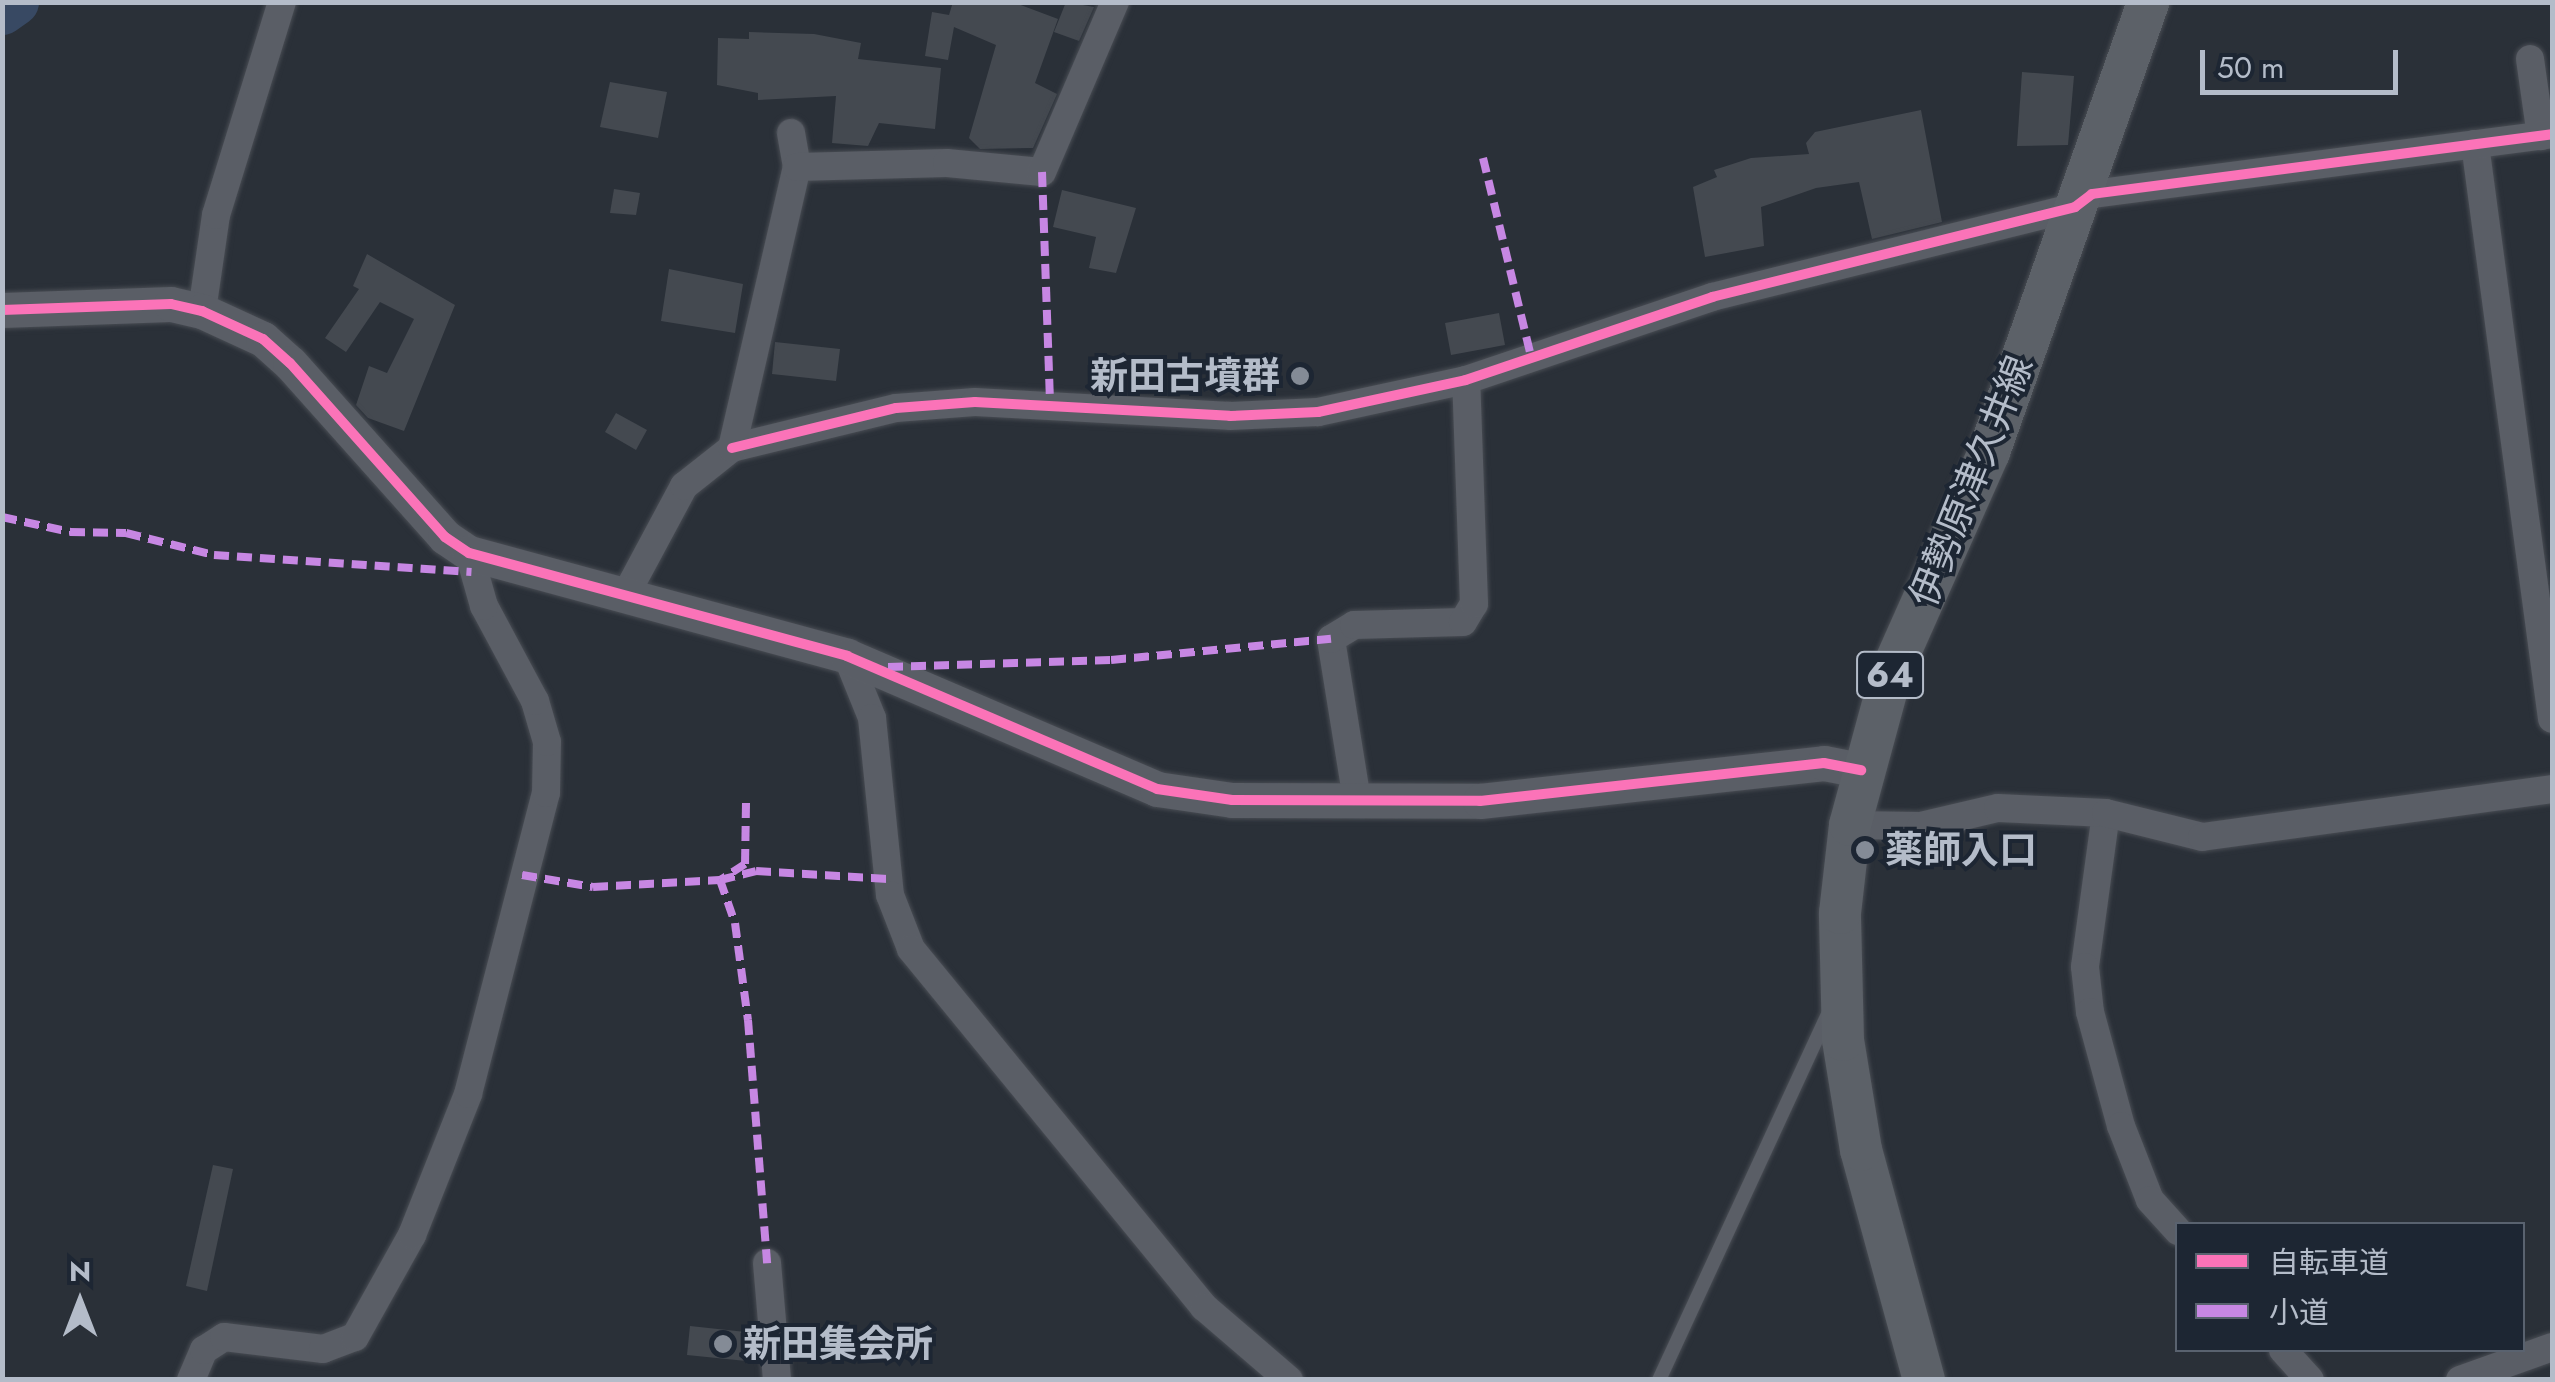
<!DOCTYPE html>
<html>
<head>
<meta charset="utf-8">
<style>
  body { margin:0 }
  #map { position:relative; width:2555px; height:1382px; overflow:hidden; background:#2a3038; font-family:Jost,"Noto Sans JP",sans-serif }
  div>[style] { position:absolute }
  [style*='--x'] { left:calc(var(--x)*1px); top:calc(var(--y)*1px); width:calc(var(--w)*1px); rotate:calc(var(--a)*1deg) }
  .river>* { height:48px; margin:-24px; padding:0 24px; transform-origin:24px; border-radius:24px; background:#384963 }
  .building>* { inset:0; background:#444950 }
  .roads { filter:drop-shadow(0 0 2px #484c53) drop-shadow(0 0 2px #484c53) }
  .service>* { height:14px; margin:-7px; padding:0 7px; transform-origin:7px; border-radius:7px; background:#5a5e66 }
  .minor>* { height:28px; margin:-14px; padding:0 14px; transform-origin:14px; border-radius:14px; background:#5a5e66 }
  .tertiary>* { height:35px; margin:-17.5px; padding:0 17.5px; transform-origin:17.5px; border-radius:17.5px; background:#5a5e66 }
  .primary>* { height:42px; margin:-21px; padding:0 21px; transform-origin:21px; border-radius:21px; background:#5c6168 }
  .quiet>* { height:8px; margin-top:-4px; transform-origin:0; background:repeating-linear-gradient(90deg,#c787e3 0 15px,transparent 0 23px) }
  .cycleway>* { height:10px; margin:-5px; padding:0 5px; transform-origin:5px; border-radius:5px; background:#fb73b8 }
  .dots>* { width:28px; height:28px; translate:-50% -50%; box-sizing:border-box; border:5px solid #1d2633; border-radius:50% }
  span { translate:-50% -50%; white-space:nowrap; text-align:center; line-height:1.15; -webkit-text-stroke:8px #1d2633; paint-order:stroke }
  .shield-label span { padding:2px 8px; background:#1d2633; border:2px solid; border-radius:8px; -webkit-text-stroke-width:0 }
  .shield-label { font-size:35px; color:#b4bcc9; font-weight:700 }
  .poi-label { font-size:38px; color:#b4bcc9; font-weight:700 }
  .right { translate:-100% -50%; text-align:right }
  .left { translate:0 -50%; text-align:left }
  .street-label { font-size:38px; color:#b4bcc9 }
  .frame { position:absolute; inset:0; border:5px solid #b4bcc9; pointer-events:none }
  .legend { position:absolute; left:2175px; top:1222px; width:350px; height:130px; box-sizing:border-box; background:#1d2633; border:2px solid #59626f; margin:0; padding:12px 18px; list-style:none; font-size:30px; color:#b4bcc9 }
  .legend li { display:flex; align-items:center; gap:20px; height:50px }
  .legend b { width:50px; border:2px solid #59626f }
  .north { position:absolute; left:30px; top:1252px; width:100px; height:100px; -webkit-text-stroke:8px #1d2633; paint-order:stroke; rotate:0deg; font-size:28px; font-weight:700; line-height:40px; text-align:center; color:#b4bcc9 }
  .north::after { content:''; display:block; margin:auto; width:35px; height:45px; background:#b4bcc9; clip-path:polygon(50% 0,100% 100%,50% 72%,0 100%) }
  .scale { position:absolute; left:2200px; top:50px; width:198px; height:45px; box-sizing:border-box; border:5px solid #b4bcc9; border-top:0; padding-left:12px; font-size:30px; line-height:35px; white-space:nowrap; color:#b4bcc9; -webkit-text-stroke:8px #1d2633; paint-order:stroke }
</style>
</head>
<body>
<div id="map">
  <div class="river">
    <i style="--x:2;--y:11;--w:16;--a:-35"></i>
  </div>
  <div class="building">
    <i style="clip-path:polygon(953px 2px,1013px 2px,1058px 19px,1035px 83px,1057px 94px,1033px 148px,980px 149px,969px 138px,996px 45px,954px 27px,948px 60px,925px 56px,932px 12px,949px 15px)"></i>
    <i style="clip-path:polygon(1066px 2px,1094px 7px,1079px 41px,1054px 32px)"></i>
    <i style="clip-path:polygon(749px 32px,814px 34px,861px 43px,858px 59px,941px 68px,935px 129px,879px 123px,868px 146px,832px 143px,836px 96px,758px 100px,758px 93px,717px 85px,718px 38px,749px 39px)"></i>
    <i style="clip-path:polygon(2022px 72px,2074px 76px,2068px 145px,2017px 146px)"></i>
    <i style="clip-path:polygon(610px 82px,667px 92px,658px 138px,600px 127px)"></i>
    <i style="clip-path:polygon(1921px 110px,1942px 222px,1872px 239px,1859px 182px,1816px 188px,1761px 207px,1764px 246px,1705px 257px,1693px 187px,1717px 177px,1714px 170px,1751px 158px,1809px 154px,1806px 143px,1815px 132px)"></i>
    <i style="clip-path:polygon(614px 189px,640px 193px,636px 215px,610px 213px)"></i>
    <i style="clip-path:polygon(1062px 190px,1136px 208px,1116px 273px,1089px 268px,1096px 237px,1053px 227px)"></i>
    <i style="clip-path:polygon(367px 254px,455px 305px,404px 431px,368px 418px,356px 405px,369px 366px,387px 373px,414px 319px,380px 302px,346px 352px,325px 338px,359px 289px,353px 286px)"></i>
    <i style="clip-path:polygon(669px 269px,743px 284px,735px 333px,661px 321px)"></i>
    <i style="clip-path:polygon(1499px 313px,1505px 345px,1451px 355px,1445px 323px)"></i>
    <i style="clip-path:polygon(775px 342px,840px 349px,836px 381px,772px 374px)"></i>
    <i style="clip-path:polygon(616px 413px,647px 430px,636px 450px,605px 432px)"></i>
    <i style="clip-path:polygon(213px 1165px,233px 1169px,207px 1291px,186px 1286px)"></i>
    <i style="clip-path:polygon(690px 1326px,755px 1333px,756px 1362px,687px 1355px)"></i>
  </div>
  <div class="roads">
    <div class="service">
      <i style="--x:1659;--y:1380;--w:408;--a:-65.2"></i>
    </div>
    <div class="minor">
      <i style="--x:2530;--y:59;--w:78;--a:81.9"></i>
      <i style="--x:791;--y:133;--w:35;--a:80"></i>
      <i style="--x:2475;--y:144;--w:580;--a:82.37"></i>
      <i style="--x:202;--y:311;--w:97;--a:-81.7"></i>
      <i style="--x:216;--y:215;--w:223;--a:-72.8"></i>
      <i style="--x:732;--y:448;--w:169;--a:-13.7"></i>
      <i style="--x:896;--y:408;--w:79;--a:-4.3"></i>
      <i style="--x:975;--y:402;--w:255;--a:3.1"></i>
      <i style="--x:1230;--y:416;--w:88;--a:-2.6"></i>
      <i style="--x:1318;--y:412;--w:151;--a:-12.2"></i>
      <i style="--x:1466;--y:380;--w:260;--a:-18.6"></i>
      <i style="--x:1712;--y:297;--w:374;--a:-13.9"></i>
      <i style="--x:2075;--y:207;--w:21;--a:-37"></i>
      <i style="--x:2092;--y:194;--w:464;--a:-7.4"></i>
      <i style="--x:625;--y:596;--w:125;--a:-61.8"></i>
      <i style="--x:684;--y:486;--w:61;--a:-38.4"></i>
      <i style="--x:732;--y:448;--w:288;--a:-77"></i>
      <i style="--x:797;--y:167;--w:150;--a:-1.5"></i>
      <i style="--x:947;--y:163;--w:95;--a:5.4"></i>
      <i style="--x:1042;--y:172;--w:185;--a:-66.8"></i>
      <i style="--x:847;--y:656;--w:67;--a:68"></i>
      <i style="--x:872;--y:718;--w:178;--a:84.2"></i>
      <i style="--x:890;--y:895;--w:58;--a:68.7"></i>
      <i style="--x:911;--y:949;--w:463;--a:50.7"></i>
      <i style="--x:1204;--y:1307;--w:112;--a:40.7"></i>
      <i style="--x:1357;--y:800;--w:163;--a:-99.2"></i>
      <i style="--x:1331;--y:639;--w:27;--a:-31"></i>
      <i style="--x:1354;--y:625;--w:109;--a:-1.6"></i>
      <i style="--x:1463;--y:622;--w:21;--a:-59"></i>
      <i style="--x:1474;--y:604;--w:224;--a:-92"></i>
      <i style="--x:2106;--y:813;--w:155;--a:97.8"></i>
      <i style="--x:2085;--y:967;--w:45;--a:83.7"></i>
      <i style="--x:2090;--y:1012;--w:118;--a:74.8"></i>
      <i style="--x:2121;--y:1126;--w:79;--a:68.6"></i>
      <i style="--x:2150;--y:1200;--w:42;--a:47.9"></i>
      <i style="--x:1850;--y:825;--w:71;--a:0.8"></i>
      <i style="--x:1921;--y:826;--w:79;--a:-13.2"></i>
      <i style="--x:1998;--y:808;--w:108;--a:2.7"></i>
      <i style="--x:2106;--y:813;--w:99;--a:14"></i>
      <i style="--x:2202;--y:837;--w:353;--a:-7.8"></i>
      <i style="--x:767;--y:1263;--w:117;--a:85.1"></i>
      <i style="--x:2283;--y:1350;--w:40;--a:48"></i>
      <i style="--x:191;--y:1380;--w:33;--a:-67"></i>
      <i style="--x:204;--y:1350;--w:24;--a:-33"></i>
      <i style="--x:224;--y:1337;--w:100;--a:6.9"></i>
      <i style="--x:323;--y:1349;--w:34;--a:-21"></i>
      <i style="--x:355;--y:1337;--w:117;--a:-60.8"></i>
      <i style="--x:412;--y:1235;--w:152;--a:-68.3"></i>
      <i style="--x:468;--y:1094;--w:311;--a:-75.5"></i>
      <i style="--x:546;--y:793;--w:51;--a:-88.9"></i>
      <i style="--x:547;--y:742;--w:43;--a:-106.3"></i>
      <i style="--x:535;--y:701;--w:108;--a:-118.2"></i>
      <i style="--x:484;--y:606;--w:55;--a:-105.8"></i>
      <i style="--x:2460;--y:1380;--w:98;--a:-19.7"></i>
    </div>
    <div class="tertiary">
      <i style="--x:2;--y:310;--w:169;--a:-2"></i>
      <i style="--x:171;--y:304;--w:32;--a:13"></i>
      <i style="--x:202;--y:311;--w:67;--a:24.7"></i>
      <i style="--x:263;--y:339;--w:36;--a:42"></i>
      <i style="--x:290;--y:363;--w:233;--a:48.3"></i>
      <i style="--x:445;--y:537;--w:29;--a:34"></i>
      <i style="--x:469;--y:553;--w:392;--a:15.2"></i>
      <i style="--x:847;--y:656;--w:337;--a:23.2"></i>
      <i style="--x:1157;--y:789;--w:76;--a:8.3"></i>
      <i style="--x:1232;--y:800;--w:248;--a:0.2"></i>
      <i style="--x:1480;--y:801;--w:346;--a:-6.3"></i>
      <i style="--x:1824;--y:763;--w:38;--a:11"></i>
    </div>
    <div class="primary">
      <i style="--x:1924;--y:1380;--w:238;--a:-105.3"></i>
      <i style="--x:1861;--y:1150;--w:111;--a:-99.3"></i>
      <i style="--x:1843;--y:1040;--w:127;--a:-91.4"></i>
      <i style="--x:1840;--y:913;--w:89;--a:-83.5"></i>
      <i style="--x:1850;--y:825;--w:161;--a:-74.8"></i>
      <i style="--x:1892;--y:670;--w:239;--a:-66"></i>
      <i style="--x:1989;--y:452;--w:477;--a:-70.5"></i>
    </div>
  </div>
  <div class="quiet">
    <i style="--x:1483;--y:158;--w:209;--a:76.4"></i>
    <i style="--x:1042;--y:172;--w:230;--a:88"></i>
    <i style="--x:2;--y:517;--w:70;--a:12.4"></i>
    <i style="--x:70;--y:532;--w:56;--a:1"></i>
    <i style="--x:126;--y:533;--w:91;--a:14"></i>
    <i style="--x:214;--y:555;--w:258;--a:3.8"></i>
    <i style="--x:888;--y:667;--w:223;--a:-1.8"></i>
    <i style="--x:1111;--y:660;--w:221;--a:-5.5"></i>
    <i style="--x:746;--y:803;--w:61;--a:90.9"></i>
    <i style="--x:745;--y:864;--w:30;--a:147"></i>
    <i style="--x:720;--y:880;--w:46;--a:70.8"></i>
    <i style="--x:735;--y:923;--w:98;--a:82.4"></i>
    <i style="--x:748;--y:1020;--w:244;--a:85.5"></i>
    <i style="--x:522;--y:875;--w:72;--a:9.6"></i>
    <i style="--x:593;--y:887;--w:127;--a:-3.2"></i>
    <i style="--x:720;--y:880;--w:37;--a:-14"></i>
    <i style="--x:756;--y:871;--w:132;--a:3.5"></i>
  </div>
  <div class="cycleway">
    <i style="--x:2;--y:310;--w:169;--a:-2"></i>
    <i style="--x:171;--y:304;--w:32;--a:13"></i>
    <i style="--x:202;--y:311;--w:67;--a:24.7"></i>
    <i style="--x:263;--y:339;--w:36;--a:42"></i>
    <i style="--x:290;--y:363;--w:233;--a:48.3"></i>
    <i style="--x:445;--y:537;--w:29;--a:34"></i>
    <i style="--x:469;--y:553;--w:392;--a:15.2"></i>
    <i style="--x:847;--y:656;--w:337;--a:23.2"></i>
    <i style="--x:1157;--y:789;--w:76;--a:8.3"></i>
    <i style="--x:1232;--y:800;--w:248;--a:0.2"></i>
    <i style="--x:1480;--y:801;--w:346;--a:-6.3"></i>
    <i style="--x:1824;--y:763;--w:38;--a:11"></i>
    <i style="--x:732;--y:448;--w:169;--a:-13.7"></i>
    <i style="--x:896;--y:408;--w:79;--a:-4.3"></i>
    <i style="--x:975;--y:402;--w:255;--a:3.1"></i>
    <i style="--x:1230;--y:416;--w:88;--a:-2.6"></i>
    <i style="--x:1318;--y:412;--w:151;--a:-12.2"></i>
    <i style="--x:1466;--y:380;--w:260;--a:-18.6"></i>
    <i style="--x:1712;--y:297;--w:374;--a:-13.9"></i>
    <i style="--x:2075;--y:207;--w:21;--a:-37"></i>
    <i style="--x:2092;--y:194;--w:464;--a:-7.4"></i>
  </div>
  <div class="dots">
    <i style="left:1300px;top:376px;background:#848b96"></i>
    <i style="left:1865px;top:850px;background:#848b96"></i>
    <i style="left:723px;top:1344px;background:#848b96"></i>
  </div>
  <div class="shield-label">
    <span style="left:1890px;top:675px">64</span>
  </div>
  <div class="poi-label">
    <span class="right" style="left:1280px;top:376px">新田古墳群</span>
    <span class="left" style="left:1885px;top:850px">薬師入口</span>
    <span class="left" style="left:743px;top:1344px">新田集会所</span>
  </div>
  <div class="street-label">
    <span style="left:1971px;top:481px;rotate:-68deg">伊勢原津久井線</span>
  </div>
  <div class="frame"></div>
  <ul class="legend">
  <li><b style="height:12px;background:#fb73b8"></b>自転車道</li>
  <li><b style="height:12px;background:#c787e3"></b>小道</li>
  </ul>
  <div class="north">N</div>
  <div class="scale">50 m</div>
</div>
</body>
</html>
